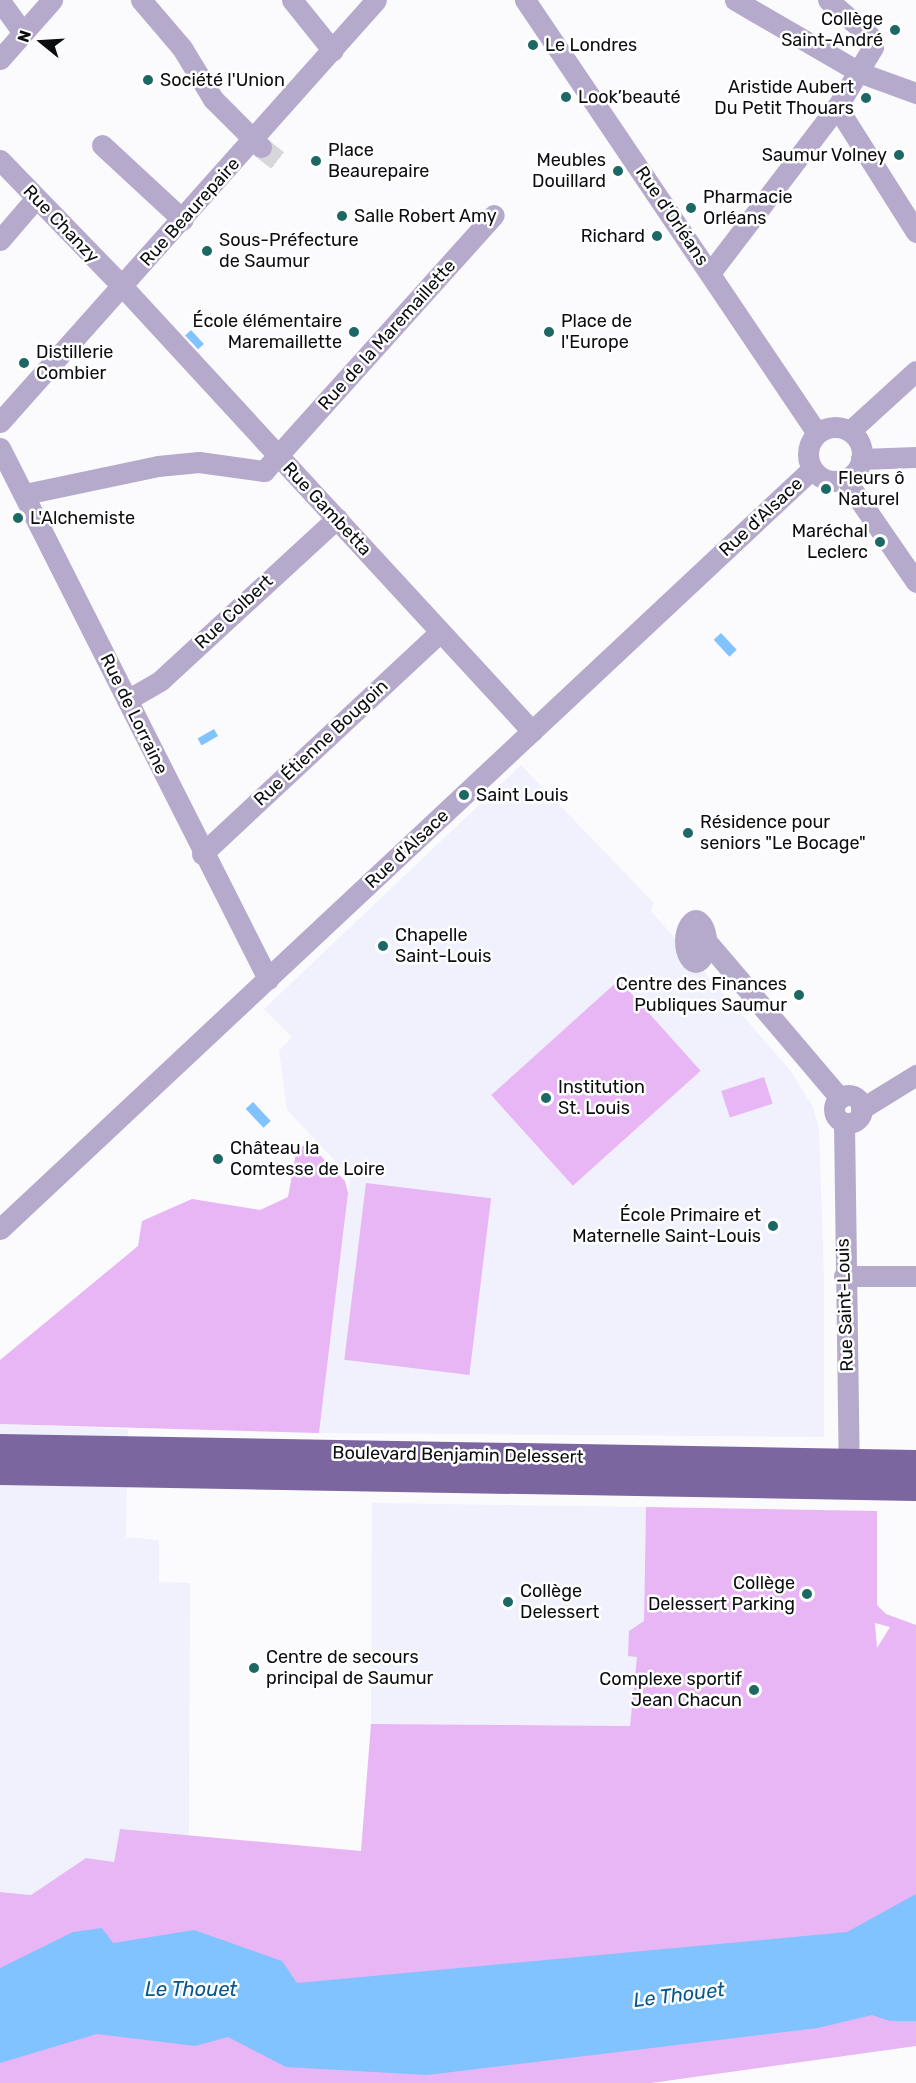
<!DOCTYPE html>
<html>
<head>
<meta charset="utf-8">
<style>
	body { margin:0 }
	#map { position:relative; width:916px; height:2083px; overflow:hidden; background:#fbfbfe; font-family:Rubik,sans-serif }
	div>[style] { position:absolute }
	.built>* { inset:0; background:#f0f1fd }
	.green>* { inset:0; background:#e8b6f4; transform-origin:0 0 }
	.water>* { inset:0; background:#80c3fe; transform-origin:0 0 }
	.minor-tunnel>* { height:21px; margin-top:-10.5px; transform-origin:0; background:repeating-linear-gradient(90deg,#d7d7da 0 21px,transparent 0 31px) }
	.minor>* { height:21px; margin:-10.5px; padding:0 10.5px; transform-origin:10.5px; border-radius:10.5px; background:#b6aacc }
	.minor>.ring { margin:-10.5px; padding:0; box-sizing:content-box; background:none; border:21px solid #b6aacc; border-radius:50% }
	.major>* { height:26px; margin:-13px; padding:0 13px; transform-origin:13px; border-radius:13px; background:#7c66a0 }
	.dots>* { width:16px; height:16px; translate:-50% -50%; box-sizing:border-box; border:3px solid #fff; border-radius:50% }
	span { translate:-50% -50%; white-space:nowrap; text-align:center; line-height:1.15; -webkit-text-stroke:5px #fff; paint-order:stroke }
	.poi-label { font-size:18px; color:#0c0d10 }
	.right { translate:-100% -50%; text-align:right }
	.left { translate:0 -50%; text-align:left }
	.street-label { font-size:18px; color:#0c0d10 }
	.water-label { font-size:20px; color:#06588d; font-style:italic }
	.north { position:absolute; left:12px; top:12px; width:60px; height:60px; -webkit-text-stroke:4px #fff; paint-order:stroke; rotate:288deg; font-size:16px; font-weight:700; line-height:24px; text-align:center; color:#0c0d10 }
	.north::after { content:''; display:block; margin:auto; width:21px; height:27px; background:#0c0d10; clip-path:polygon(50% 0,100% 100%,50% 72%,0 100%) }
</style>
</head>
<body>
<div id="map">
	<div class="built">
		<div style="clip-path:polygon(521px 765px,654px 903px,651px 911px,790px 1070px,813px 1107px,819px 1130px,824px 1276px,824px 1437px,319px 1433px,350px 1177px,287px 1110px,279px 1051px,292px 1037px,264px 1009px)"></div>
		<div style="clip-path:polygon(0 1424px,128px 1429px,126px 1537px,159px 1540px,159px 1582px,190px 1583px,189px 1836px,120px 1829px,114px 1862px,86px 1858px,31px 1895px,0 1892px)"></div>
		<div style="clip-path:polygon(372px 1503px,646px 1507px,644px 1621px,630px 1726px,371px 1724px)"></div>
	</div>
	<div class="green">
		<div style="left:619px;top:980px;width:122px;height:172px;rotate:48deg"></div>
		<div style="left:764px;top:1077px;width:28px;height:45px;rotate:72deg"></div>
		<div style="clip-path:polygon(307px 1142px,345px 1181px,348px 1193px,319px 1433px,0 1424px,0 1360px,138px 1246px,142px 1221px,192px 1199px,260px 1210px,288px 1197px,296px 1153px)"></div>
		<div style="left:366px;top:1183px;width:126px;height:178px;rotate:7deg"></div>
		<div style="clip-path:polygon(evenodd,646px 1507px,877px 1511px,877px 1605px,886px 1614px,916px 1625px,916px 2046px,651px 2083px,0 2083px,0 1892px,31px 1895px,86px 1858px,114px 1862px,120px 1829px,361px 1851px,371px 1724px,630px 1726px,637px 1657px,628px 1656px,629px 1631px,644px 1621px,646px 1507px,875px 1623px,890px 1627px,877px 1648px,875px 1624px,875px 1623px)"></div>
	</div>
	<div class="water">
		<div style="left:191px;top:330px;width:19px;height:8px;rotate:47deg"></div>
		<div style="left:721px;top:633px;width:23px;height:10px;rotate:47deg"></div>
		<div style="left:214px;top:729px;width:8px;height:19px;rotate:60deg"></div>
		<div style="left:253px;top:1102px;width:26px;height:10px;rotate:47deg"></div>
		<div style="clip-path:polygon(916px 1894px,916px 2021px,890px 2021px,872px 2015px,818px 2028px,427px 2075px,286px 2067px,228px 2037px,195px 2046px,97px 2034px,0 2063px,0 1968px,73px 1932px,102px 1928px,113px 1943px,194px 1930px,282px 1961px,297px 1983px,847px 1932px)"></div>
	</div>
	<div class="minor-tunnel">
		<div style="left:261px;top:147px;width:28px;rotate:38deg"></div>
	</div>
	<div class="minor">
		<div style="left:141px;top:0;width:63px;rotate:49.5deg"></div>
		<div style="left:182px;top:48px;width:60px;rotate:58.7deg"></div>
		<div style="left:213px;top:99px;width:68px;rotate:45deg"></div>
		<div style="left:292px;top:0;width:65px;rotate:51.2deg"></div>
		<div style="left:525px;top:0;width:522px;rotate:56.01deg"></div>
		<div style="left:735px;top:0;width:146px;rotate:30.1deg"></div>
		<div style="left:861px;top:73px;width:59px;rotate:20deg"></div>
		<div style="left:0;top:1px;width:39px;rotate:54deg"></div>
		<div style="left:0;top:59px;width:79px;rotate:-48.6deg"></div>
		<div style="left:837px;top:107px;width:148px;rotate:57.7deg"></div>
		<div style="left:102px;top:145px;width:110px;rotate:42.8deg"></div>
		<div style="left:0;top:160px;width:177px;rotate:45.9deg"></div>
		<div style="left:123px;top:287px;width:604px;rotate:47.35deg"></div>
		<div style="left:0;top:240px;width:55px;rotate:-49.4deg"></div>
		<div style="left:710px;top:273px;width:209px;rotate:-52.6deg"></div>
		<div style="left:837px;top:107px;width:70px;rotate:-59deg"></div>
		<div style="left:873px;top:47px;width:9px;rotate:-96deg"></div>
		<div style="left:872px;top:38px;width:58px;rotate:-139.2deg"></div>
		<div style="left:0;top:422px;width:565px;rotate:-48.3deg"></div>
		<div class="ring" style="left:808px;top:427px;width:33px;height:33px"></div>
		<div style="left:850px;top:431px;width:89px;rotate:-42.3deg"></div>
		<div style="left:0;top:448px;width:595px;rotate:63.22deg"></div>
		<div style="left:861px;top:459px;width:55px;rotate:-2.1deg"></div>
		<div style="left:845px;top:479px;width:125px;rotate:55.4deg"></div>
		<div style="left:25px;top:494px;width:136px;rotate:-11.9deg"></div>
		<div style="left:158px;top:466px;width:41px;rotate:-5.6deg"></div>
		<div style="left:199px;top:462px;width:66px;rotate:7.9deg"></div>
		<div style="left:264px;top:471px;width:344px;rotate:-48.1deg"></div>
		<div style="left:127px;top:700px;width:39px;rotate:-30deg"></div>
		<div style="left:161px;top:680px;width:239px;rotate:-42.6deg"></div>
		<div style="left:202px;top:854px;width:324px;rotate:-43deg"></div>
		<div class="ring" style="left:685px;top:920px;width:-1px;height:-1px"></div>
		<div style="left:702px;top:936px;width:213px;rotate:49.6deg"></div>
		<div class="ring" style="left:834px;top:1095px;width:7px;height:7px"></div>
		<div style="left:861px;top:1109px;width:65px;rotate:-31.7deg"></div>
		<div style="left:844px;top:1123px;width:353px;rotate:89.2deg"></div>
		<div style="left:0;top:1229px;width:1112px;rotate:-43.11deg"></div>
		<div style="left:844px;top:1276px;width:72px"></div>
	</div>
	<div class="major">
		<div style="left:0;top:1447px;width:916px;rotate:1deg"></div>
		<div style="left:0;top:1472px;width:916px;rotate:1deg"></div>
	</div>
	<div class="dots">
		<div style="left:895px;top:30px;background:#1b6864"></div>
		<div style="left:533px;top:45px;background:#1b6864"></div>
		<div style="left:148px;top:80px;background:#1b6864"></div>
		<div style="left:566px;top:97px;background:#1b6864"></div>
		<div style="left:866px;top:98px;background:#1b6864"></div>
		<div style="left:899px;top:155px;background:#1b6864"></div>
		<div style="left:316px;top:161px;background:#1b6864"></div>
		<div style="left:618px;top:171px;background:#1b6864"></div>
		<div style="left:691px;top:208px;background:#1b6864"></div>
		<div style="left:342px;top:216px;background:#1b6864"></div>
		<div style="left:657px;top:236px;background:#1b6864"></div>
		<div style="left:207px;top:251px;background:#1b6864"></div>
		<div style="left:354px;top:332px;background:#1b6864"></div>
		<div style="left:549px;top:332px;background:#1b6864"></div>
		<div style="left:24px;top:363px;background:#1b6864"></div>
		<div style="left:826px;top:489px;background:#1b6864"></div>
		<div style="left:18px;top:518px;background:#1b6864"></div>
		<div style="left:880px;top:542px;background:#1b6864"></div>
		<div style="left:464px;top:795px;background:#1b6864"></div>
		<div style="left:688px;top:833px;background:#1b6864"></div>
		<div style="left:383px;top:946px;background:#1b6864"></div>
		<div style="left:799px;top:995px;background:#1b6864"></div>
		<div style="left:546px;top:1098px;background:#1b6864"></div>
		<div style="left:218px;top:1159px;background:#1b6864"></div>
		<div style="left:773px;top:1226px;background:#1b6864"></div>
		<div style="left:807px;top:1594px;background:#1b6864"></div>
		<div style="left:508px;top:1602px;background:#1b6864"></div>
		<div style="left:254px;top:1668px;background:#1b6864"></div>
		<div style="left:754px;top:1690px;background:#1b6864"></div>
	</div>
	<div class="poi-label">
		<span class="right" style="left:883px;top:30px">Collège<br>Saint-André</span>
		<span class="left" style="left:545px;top:45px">Le Londres</span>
		<span class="left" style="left:160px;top:80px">Société l'Union</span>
		<span class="right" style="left:854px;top:98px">Aristide Aubert<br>Du Petit Thouars</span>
		<span class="left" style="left:578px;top:97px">Look’beauté</span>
		<span class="left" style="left:328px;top:161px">Place<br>Beaurepaire</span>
		<span class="right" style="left:887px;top:155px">Saumur Volney</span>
		<span class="right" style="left:606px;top:171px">Meubles<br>Douillard</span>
		<span class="left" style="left:703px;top:208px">Pharmacie<br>Orléans</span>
		<span class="left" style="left:354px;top:216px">Salle Robert Amy</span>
		<span class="right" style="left:645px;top:236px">Richard</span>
		<span class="left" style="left:219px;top:251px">Sous-Préfecture<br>de Saumur</span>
		<span class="right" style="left:342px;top:332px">École élémentaire<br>Maremaillette</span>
		<span class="left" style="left:561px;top:332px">Place de<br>l'Europe</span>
		<span class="left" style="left:36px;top:363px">Distillerie<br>Combier</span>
		<span class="left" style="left:838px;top:489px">Fleurs ô<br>Naturel</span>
		<span class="left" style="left:30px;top:518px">L'Alchemiste</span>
		<span class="right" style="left:868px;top:542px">Maréchal<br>Leclerc</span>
		<span class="left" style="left:476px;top:795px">Saint Louis</span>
		<span class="left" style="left:700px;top:833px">Résidence pour<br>seniors "Le Bocage"</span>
		<span class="left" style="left:395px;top:946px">Chapelle<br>Saint-Louis</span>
		<span class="right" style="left:787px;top:995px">Centre des Finances<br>Publiques Saumur</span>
		<span class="left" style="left:558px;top:1098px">Institution<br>St. Louis</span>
		<span class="left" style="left:230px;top:1159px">Château la<br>Comtesse de Loire</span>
		<span class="right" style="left:761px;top:1226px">École Primaire et<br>Maternelle Saint-Louis</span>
		<span class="right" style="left:795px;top:1594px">Collège<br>Delessert Parking</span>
		<span class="left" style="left:520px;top:1602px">Collège<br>Delessert</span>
		<span class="left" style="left:266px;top:1668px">Centre de secours<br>principal de Saumur</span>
		<span class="right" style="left:742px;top:1690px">Complexe sportif<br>Jean Chacun</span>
	</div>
	<div class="street-label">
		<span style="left:190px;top:212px;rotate:-48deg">Rue Beaurepaire</span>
		<span style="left:672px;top:216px;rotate:56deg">Rue d'Orléans</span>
		<span style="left:61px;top:224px;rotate:46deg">Rue Chanzy</span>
		<span style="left:387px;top:335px;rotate:-48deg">Rue de la Maremaillette</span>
		<span style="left:327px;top:509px;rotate:47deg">Rue Gambetta</span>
		<span style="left:761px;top:517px;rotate:-43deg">Rue d'Alsace</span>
		<span style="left:234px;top:612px;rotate:-43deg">Rue Colbert</span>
		<span style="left:134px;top:714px;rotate:64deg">Rue de Lorraine</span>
		<span style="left:321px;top:743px;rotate:-43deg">Rue Étienne Bougoin</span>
		<span style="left:407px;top:849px;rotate:-43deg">Rue d'Alsace</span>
		<span style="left:845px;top:1305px;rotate:-92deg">Rue Saint-Louis</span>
		<span style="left:458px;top:1455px;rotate:1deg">Boulevard Benjamin Delessert</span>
	</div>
	<div class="water-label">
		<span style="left:191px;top:1989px">Le Thouet</span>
		<span style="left:679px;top:1995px;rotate:-7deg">Le Thouet</span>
	</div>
	<div class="north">N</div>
</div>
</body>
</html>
